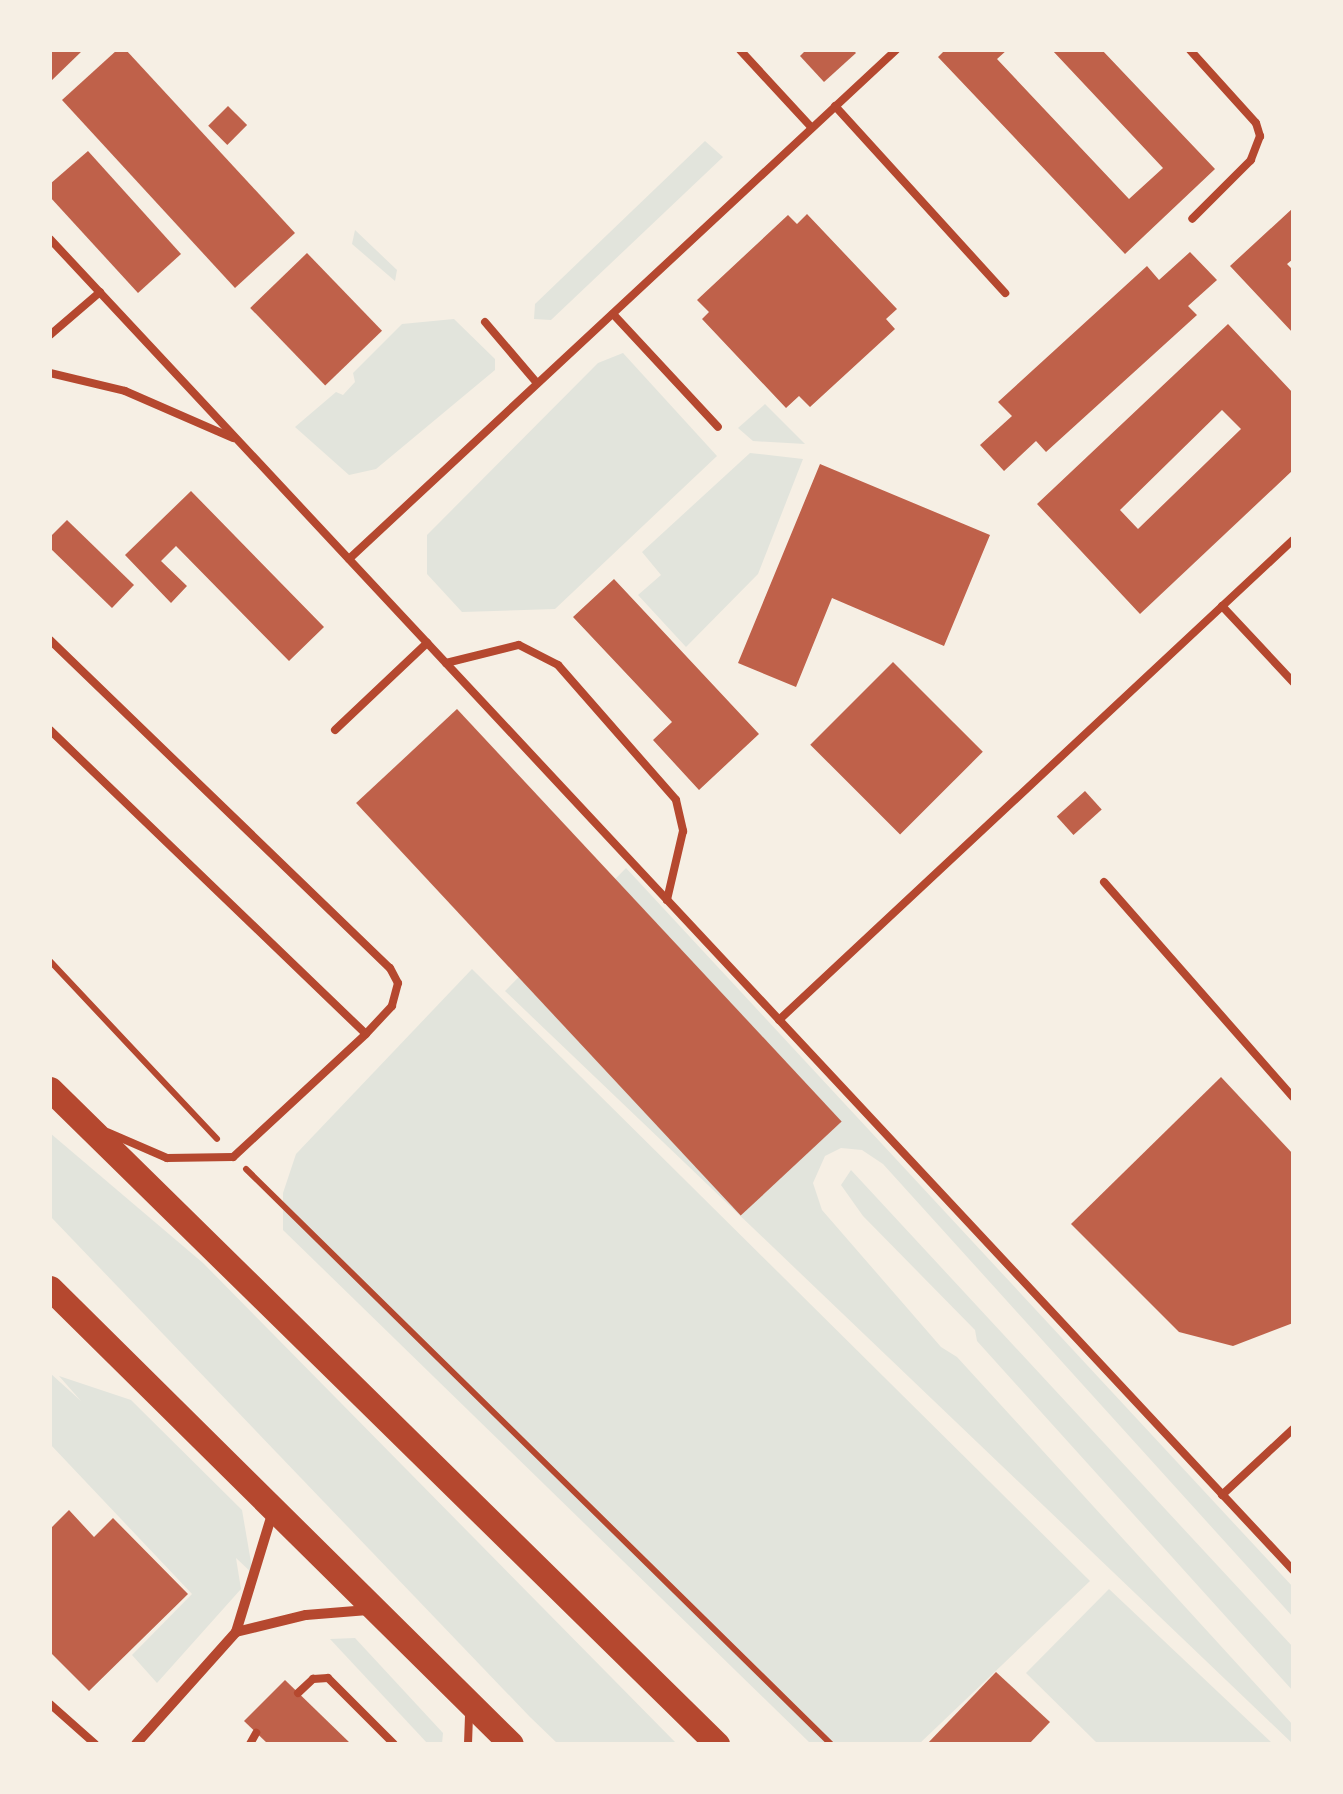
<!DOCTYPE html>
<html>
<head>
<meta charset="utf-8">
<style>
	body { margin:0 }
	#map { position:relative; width:1343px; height:1794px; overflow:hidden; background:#f6efe4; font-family:"Libre Baskerville",serif }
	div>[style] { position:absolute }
	.green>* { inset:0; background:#e2e4dc }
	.building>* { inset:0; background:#bf614a; transform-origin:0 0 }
	.path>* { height:6px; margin:-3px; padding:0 3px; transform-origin:3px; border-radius:3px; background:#b5482f }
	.service>* { height:8px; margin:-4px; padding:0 4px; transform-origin:4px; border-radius:4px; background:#b5482f }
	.minor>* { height:10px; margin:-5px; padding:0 5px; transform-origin:5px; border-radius:5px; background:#b5482f }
	.primary>* { height:25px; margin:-12.5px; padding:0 12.5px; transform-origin:12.5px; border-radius:12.5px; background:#b5482f }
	span { translate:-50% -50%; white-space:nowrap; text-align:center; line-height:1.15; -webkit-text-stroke:8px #f6efe4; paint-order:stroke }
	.frame { position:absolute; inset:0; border:52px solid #f6efe4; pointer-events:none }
</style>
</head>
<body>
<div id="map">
	<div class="green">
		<div style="clip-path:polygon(705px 141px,723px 157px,551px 320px,534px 319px,535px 304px)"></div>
		<div style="clip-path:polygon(355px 230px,397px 270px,395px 281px,352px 244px)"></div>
		<div style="clip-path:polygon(454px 319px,495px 359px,495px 370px,376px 469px,349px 475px,295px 427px,336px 392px,343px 395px,355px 382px,353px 373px,402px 324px)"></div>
		<div style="clip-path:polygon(623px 353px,717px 456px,555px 609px,462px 612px,427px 574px,427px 535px,598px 363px)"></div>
		<div style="clip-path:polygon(765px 404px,805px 444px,753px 441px,738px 428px)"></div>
		<div style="clip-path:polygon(750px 453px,803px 459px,758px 574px,686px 647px,638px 595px,661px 575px,642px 552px)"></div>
		<div style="clip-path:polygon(626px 868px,1293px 1587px,1293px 1617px,883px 1164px,862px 1150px,841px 1148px,825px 1156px,813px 1183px,822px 1210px,941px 1347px,957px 1357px,1293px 1725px,1293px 1744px,505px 991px)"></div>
		<div style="clip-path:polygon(472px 969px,1090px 1581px,919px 1744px,811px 1744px,283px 1230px,283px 1193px,296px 1154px)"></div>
		<div style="clip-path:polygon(50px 1133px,203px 1263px,677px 1744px,558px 1744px,530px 1717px,50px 1216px)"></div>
		<div style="clip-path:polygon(851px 1170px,1293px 1647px,1293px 1691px,977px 1341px,975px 1330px,863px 1216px,841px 1185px)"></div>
		<div style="clip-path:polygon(50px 1373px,81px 1401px,59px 1376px,131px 1400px,242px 1510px,253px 1574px,236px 1558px,241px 1589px,157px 1683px,132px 1655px,192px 1594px,50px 1444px)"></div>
		<div style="clip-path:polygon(1109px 1589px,1273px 1744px,1098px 1744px,1026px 1673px)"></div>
		<div style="clip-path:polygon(355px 1638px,443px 1733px,442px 1744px,428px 1744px,330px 1639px)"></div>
	</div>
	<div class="building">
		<div style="clip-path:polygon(50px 50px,83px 50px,50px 82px)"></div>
		<div style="clip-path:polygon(117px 50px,126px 50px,295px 233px,235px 288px,62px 100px)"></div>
		<div style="clip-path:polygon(806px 50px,853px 50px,856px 53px,824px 82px,800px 56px)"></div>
		<div style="clip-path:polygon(945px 50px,1007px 50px,997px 59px,1129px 199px,1163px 168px,1052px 50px,1102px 50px,1215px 169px,1125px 254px,938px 57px)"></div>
		<div style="left:228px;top:106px;width:27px;height:28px;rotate:45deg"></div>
		<div style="clip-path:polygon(88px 151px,181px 254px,138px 293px,50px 197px,50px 184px)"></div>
		<div style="clip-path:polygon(1293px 208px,1293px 259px,1287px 264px,1293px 270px,1293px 333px,1230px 266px)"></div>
		<div style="clip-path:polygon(807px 214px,897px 309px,886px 319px,895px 329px,810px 407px,799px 396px,786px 408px,702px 319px,709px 312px,697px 300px,788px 215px,797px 224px)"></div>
		<div style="clip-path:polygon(1190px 252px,1217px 280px,1188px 306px,1197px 315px,1046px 452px,1036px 441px,1004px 471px,980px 445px,1012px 416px,998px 402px,1147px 266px,1159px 280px)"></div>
		<div style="left:307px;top:253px;width:108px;height:79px;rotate:46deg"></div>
		<div style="clip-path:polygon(evenodd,1228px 324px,1293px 393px,1293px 470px,1140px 614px,1037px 504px,1228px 324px,1222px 410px,1241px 429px,1138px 529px,1120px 510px,1222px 410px)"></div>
		<div style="clip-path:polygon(820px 464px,990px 535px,944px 646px,832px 598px,796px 687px,738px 663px)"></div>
		<div style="clip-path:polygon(191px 491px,324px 627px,289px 661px,176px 546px,161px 561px,187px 586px,171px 603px,125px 555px)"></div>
		<div style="clip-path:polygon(67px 520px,134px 585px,112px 608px,50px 548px,50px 537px)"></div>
		<div style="clip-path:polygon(614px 579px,759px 734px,699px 790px,653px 740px,672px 722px,573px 617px)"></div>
		<div style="left:893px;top:662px;width:127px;height:117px;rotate:45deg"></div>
		<div style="left:457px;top:709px;width:564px;height:138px;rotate:47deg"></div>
		<div style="left:1085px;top:791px;width:25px;height:38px;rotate:48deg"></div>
		<div style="clip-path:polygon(1221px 1077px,1293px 1154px,1293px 1323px,1233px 1346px,1179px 1332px,1071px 1224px)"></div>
		<div style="clip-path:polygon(69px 1510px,94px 1537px,113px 1518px,188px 1594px,89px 1691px,50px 1652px,50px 1529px)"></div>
		<div style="clip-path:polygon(996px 1672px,1050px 1722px,1029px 1744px,927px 1744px)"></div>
		<div style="clip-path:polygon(285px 1680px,351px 1744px,268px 1744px,244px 1721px)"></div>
	</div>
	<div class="path">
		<div style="left:50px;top:961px;width:244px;rotate:46.8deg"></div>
		<div style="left:246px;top:1169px;width:820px;rotate:44.51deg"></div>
	</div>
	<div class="service">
		<div style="left:740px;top:50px;width:106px;rotate:47.3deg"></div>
		<div style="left:1190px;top:50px;width:98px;rotate:47.9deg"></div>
		<div style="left:1256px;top:123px;width:14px;rotate:73deg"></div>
		<div style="left:1260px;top:136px;width:26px;rotate:111deg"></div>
		<div style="left:1251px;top:160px;width:83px;rotate:135deg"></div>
		<div style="left:835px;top:106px;width:253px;rotate:47.7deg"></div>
		<div style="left:50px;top:239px;width:1821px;rotate:46.96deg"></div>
		<div style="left:613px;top:314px;width:154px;rotate:47.1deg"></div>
		<div style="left:485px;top:322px;width:80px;rotate:49.6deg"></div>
		<div style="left:50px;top:335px;width:66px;rotate:-40.7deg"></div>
		<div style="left:50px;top:373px;width:77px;rotate:13.5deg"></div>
		<div style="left:125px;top:391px;width:118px;rotate:23.5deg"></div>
		<div style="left:349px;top:559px;width:747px;rotate:-42.94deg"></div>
		<div style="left:1222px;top:606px;width:104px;rotate:46.9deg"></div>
		<div style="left:50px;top:640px;width:472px;rotate:44deg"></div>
		<div style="left:390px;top:968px;width:17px;rotate:62deg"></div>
		<div style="left:398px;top:983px;width:24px;rotate:105deg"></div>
		<div style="left:392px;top:1006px;width:38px;rotate:133deg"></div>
		<div style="left:366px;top:1034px;width:181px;rotate:137.2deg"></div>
		<div style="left:233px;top:1157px;width:66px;rotate:179.1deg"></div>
		<div style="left:167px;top:1158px;width:65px;rotate:-156.6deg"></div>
		<div style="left:446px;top:663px;width:75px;rotate:-13.9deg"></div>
		<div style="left:519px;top:645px;width:44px;rotate:27.1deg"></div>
		<div style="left:558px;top:665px;width:179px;rotate:48.8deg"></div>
		<div style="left:676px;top:800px;width:32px;rotate:77deg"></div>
		<div style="left:683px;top:831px;width:71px;rotate:103.1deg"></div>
		<div style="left:50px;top:730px;width:438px;rotate:43.9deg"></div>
		<div style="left:335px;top:730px;width:127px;rotate:-43.4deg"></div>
		<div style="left:1104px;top:882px;width:286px;rotate:48.7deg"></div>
		<div style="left:779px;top:1020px;width:703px;rotate:-43.04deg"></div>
		<div style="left:1222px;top:1495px;width:97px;rotate:-42.9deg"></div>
		<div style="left:298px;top:1693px;width:21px;rotate:-43deg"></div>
		<div style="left:313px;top:1679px;width:15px;rotate:-4deg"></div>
		<div style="left:328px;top:1678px;width:93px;rotate:45deg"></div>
		<div style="left:50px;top:1704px;width:60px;rotate:41.6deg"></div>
		<div style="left:250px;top:1744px;width:13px;rotate:-61deg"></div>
		<div style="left:468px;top:1744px;width:32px;rotate:-88deg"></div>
	</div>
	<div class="minor">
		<div style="left:236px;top:1632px;width:72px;rotate:-13.7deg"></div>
		<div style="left:306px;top:1615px;width:62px;rotate:-4.6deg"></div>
		<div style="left:136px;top:1744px;width:150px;rotate:-48.2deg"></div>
		<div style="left:236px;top:1632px;width:123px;rotate:-73deg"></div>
	</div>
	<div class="primary">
		<div style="left:50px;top:1089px;width:935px;rotate:44.48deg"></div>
		<div style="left:50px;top:1288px;width:648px;rotate:44.69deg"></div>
	</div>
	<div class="frame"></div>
</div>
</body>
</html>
